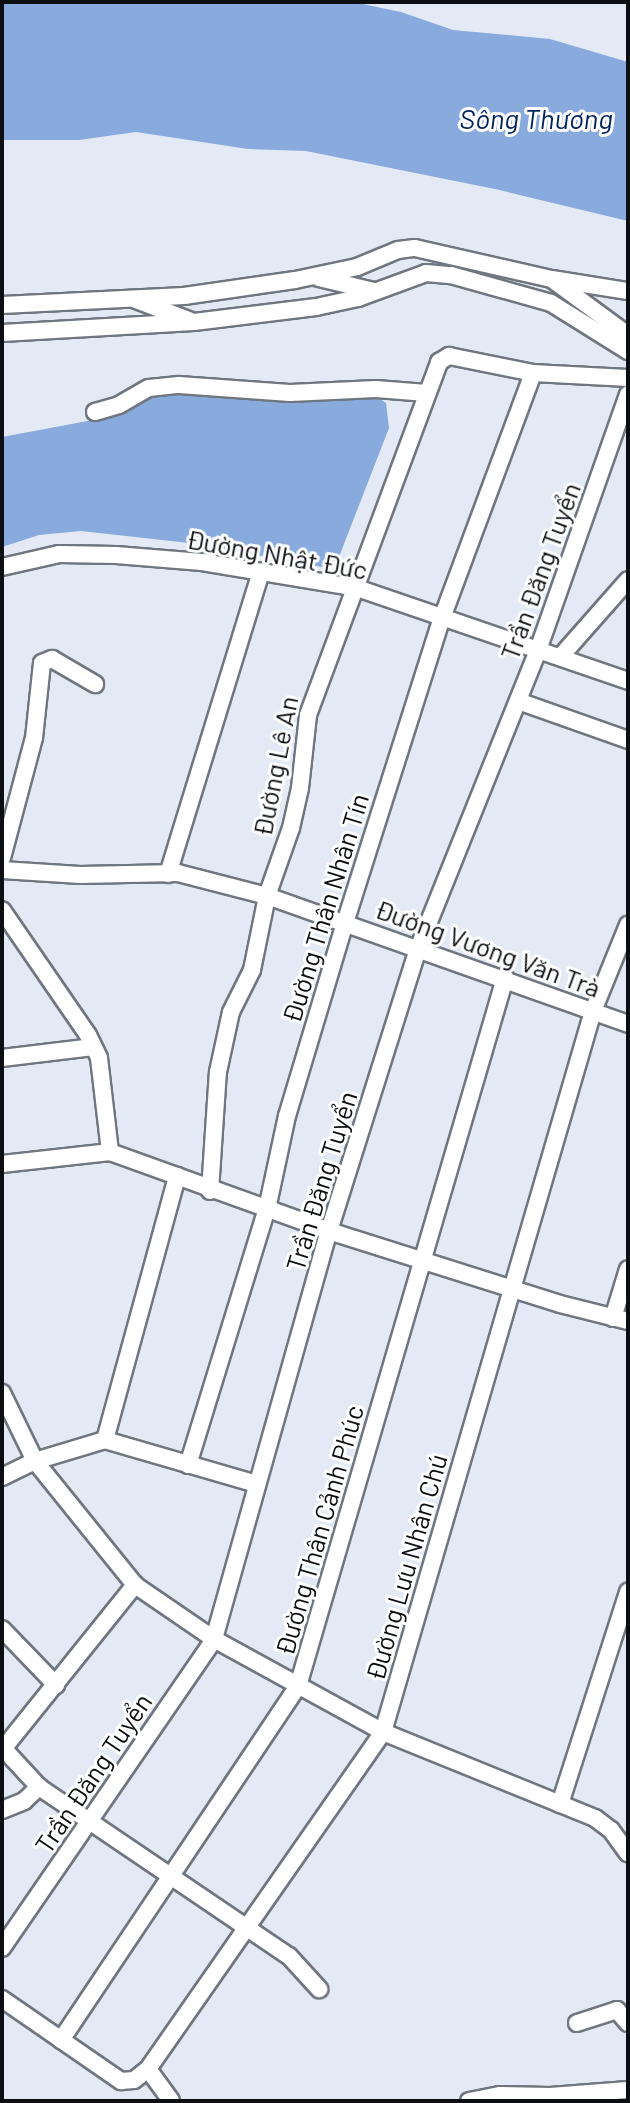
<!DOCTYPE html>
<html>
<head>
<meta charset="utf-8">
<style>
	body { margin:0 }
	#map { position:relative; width:630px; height:2103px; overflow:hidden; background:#e3eaf5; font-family:Barlow,sans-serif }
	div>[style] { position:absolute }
	.water>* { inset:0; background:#88aadc }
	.roads { filter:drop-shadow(2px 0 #6f767f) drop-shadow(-2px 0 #6f767f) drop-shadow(0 2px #6f767f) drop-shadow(0 -2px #6f767f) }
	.minor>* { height:16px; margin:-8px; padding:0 8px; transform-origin:8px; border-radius:8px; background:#fff }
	span { translate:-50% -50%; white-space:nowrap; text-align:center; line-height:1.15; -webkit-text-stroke:6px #fff; paint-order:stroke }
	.street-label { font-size:26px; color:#0c0e12 }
	.water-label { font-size:28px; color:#00255f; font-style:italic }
	.frame { position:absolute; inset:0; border:4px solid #0c0e12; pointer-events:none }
</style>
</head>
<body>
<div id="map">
	<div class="water">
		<div style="clip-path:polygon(2px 2px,353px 2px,401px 12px,453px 30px,550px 39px,628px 62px,628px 221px,495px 189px,306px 151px,248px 149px,136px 132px,79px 140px,2px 140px)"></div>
		<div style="clip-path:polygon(180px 393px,351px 395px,377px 397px,386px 403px,389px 428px,337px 562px,322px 567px,198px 544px,81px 531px,39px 535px,2px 547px,2px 437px,109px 417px,150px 396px)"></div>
	</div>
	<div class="roads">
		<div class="minor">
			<div style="left:319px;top:278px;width:57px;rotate:13.3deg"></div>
			<div style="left:553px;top:280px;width:93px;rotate:36.3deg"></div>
			<div style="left:136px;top:300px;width:57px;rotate:20.7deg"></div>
			<div style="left:2px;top:305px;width:182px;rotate:-2.8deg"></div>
			<div style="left:184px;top:296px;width:112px;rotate:-8.2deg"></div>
			<div style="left:295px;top:280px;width:63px;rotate:-11.8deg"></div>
			<div style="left:357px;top:267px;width:44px;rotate:-22.5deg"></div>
			<div style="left:398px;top:250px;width:17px;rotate:-7deg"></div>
			<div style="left:415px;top:248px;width:140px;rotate:12.8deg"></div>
			<div style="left:552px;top:279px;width:77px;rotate:9deg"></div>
			<div style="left:2px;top:333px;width:192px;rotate:-3.3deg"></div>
			<div style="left:194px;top:322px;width:123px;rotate:-7deg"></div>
			<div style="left:316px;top:307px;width:43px;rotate:-12.1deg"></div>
			<div style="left:358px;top:298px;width:72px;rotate:-20.2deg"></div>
			<div style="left:426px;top:273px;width:25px;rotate:5deg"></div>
			<div style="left:451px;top:275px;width:104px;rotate:15.6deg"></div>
			<div style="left:551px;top:303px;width:91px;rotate:31.9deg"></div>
			<div style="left:95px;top:412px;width:25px;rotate:-16deg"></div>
			<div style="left:119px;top:405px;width:34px;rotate:-30deg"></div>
			<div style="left:149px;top:388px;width:30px;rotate:-6deg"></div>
			<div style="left:179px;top:385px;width:111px;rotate:4.1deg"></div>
			<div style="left:290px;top:393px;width:86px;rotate:-2.7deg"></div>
			<div style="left:376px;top:389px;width:51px;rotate:4.5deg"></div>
			<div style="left:2px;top:567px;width:58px;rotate:-12.8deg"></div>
			<div style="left:59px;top:554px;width:57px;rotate:1deg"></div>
			<div style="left:116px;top:555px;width:86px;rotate:4.7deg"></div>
			<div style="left:202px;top:562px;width:157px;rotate:9.5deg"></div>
			<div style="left:357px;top:588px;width:287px;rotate:18.9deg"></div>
			<div style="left:561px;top:656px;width:101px;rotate:-48.6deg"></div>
			<div style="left:518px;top:701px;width:117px;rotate:19.5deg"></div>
			<div style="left:2px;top:858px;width:124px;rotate:-75.1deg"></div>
			<div style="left:34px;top:738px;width:75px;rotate:-83.9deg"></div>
			<div style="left:42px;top:663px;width:11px;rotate:-22deg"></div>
			<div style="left:52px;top:659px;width:50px;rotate:30.2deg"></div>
			<div style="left:2px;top:870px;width:78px;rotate:3.7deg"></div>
			<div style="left:80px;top:875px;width:98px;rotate:-1.2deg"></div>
			<div style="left:178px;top:873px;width:92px;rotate:14.5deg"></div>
			<div style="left:267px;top:896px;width:383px;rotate:19.5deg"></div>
			<div style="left:168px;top:874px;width:316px;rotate:-72.9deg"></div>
			<div style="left:2px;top:910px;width:152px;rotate:55.5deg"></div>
			<div style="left:88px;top:1035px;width:25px;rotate:64deg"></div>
			<div style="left:99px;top:1058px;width:95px;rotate:83.3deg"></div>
			<div style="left:2px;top:1058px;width:92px;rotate:-6.9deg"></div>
			<div style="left:2px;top:1164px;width:109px;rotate:-6.3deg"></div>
			<div style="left:110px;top:1152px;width:233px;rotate:19.8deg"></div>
			<div style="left:329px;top:1231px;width:242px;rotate:17.5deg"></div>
			<div style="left:560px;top:1304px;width:70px;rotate:14deg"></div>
			<div style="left:210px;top:1191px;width:119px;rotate:-86.2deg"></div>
			<div style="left:218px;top:1072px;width:61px;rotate:-77.8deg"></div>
			<div style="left:231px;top:1012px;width:47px;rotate:-63.4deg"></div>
			<div style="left:252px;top:970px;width:76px;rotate:-78.5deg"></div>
			<div style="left:267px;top:896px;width:72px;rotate:-70.6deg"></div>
			<div style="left:291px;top:828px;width:41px;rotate:-77.3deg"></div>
			<div style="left:300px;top:788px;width:73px;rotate:-83.7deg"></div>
			<div style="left:308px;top:715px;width:377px;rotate:-69.6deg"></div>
			<div style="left:439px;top:362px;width:12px;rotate:-31deg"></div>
			<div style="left:449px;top:356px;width:86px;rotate:11.4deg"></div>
			<div style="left:533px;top:373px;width:95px;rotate:3deg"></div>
			<div style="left:613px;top:1318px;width:51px;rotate:-73deg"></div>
			<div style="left:2px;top:1393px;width:76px;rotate:64.1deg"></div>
			<div style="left:35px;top:1461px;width:159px;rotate:51.1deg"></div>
			<div style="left:135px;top:1585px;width:96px;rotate:34.4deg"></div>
			<div style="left:214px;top:1639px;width:193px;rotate:28.8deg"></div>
			<div style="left:383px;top:1732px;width:229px;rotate:22.1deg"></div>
			<div style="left:595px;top:1818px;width:20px;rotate:37deg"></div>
			<div style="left:611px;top:1830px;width:29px;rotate:54deg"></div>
			<div style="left:105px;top:1440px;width:157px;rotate:16.2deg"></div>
			<div style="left:188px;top:1465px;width:268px;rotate:-72.9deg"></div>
			<div style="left:267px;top:1209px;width:95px;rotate:-77.9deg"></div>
			<div style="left:287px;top:1116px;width:202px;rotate:-73.3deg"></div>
			<div style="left:345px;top:923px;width:320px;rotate:-72.4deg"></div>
			<div style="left:442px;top:618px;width:261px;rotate:-69.6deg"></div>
			<div style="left:2px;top:1477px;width:37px;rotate:-26deg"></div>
			<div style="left:35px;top:1461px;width:73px;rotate:-16.7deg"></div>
			<div style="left:105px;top:1440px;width:274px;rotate:-74.7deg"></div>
			<div style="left:2px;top:1629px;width:78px;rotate:46deg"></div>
			<div style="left:2px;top:1747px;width:54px;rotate:47.2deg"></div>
			<div style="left:39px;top:1787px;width:302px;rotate:34.1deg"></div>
			<div style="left:289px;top:1956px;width:45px;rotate:47.7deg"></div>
			<div style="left:3px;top:1749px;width:211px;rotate:-51.2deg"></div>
			<div style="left:560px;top:1804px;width:223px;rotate:-72.2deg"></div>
			<div style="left:2px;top:1810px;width:24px;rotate:-22deg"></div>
			<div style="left:24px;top:1801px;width:21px;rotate:-43deg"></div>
			<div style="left:2px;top:1948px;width:375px;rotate:-55.5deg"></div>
			<div style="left:214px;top:1639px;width:424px;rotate:-74.3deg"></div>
			<div style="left:329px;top:1231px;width:296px;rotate:-72.5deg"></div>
			<div style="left:418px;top:949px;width:322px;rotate:-68.1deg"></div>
			<div style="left:538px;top:650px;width:271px;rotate:-70.6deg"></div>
			<div style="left:2px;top:1999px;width:145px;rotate:34.6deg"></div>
			<div style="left:121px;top:2081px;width:13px;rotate:-4deg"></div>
			<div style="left:134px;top:2080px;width:18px;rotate:-38deg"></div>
			<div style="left:148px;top:2069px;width:411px;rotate:-55.1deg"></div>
			<div style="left:383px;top:1732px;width:751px;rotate:-73.76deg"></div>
			<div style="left:593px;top:1011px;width:93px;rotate:-67.9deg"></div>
			<div style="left:577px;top:2023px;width:42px;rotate:-18deg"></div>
			<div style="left:617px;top:2010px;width:17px;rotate:50deg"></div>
			<div style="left:61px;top:2040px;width:426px;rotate:-56.2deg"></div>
			<div style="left:298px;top:1686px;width:738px;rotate:-73.7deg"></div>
			<div style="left:148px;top:2069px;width:39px;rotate:54deg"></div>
			<div style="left:469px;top:2101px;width:32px;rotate:-11deg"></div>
			<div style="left:500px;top:2095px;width:50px;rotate:1.1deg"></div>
			<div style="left:550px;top:2096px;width:78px;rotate:-4.4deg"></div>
		</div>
	</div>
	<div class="street-label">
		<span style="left:277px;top:554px;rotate:10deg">Đường Nhật Đức</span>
		<span style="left:540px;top:571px;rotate:-70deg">Trần Đăng Tuyển</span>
		<span style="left:275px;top:766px;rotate:-79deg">Đường Lê An</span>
		<span style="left:325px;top:908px;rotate:-73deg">Đường Thân Nhân Tín</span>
		<span style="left:488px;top:948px;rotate:20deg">Đường Vương Văn Trà</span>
		<span style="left:321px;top:1181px;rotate:-73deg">Trần Đăng Tuyển</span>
		<span style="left:319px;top:1530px;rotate:-74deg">Đường Thân Cảnh Phúc</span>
		<span style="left:406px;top:1567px;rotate:-74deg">Đường Lưu Nhân Chú</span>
		<span style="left:93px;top:1773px;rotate:-56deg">Trần Đăng Tuyển</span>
	</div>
	<div class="water-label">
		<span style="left:536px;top:118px">Sông Thương</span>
	</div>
	<div class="frame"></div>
</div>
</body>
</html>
